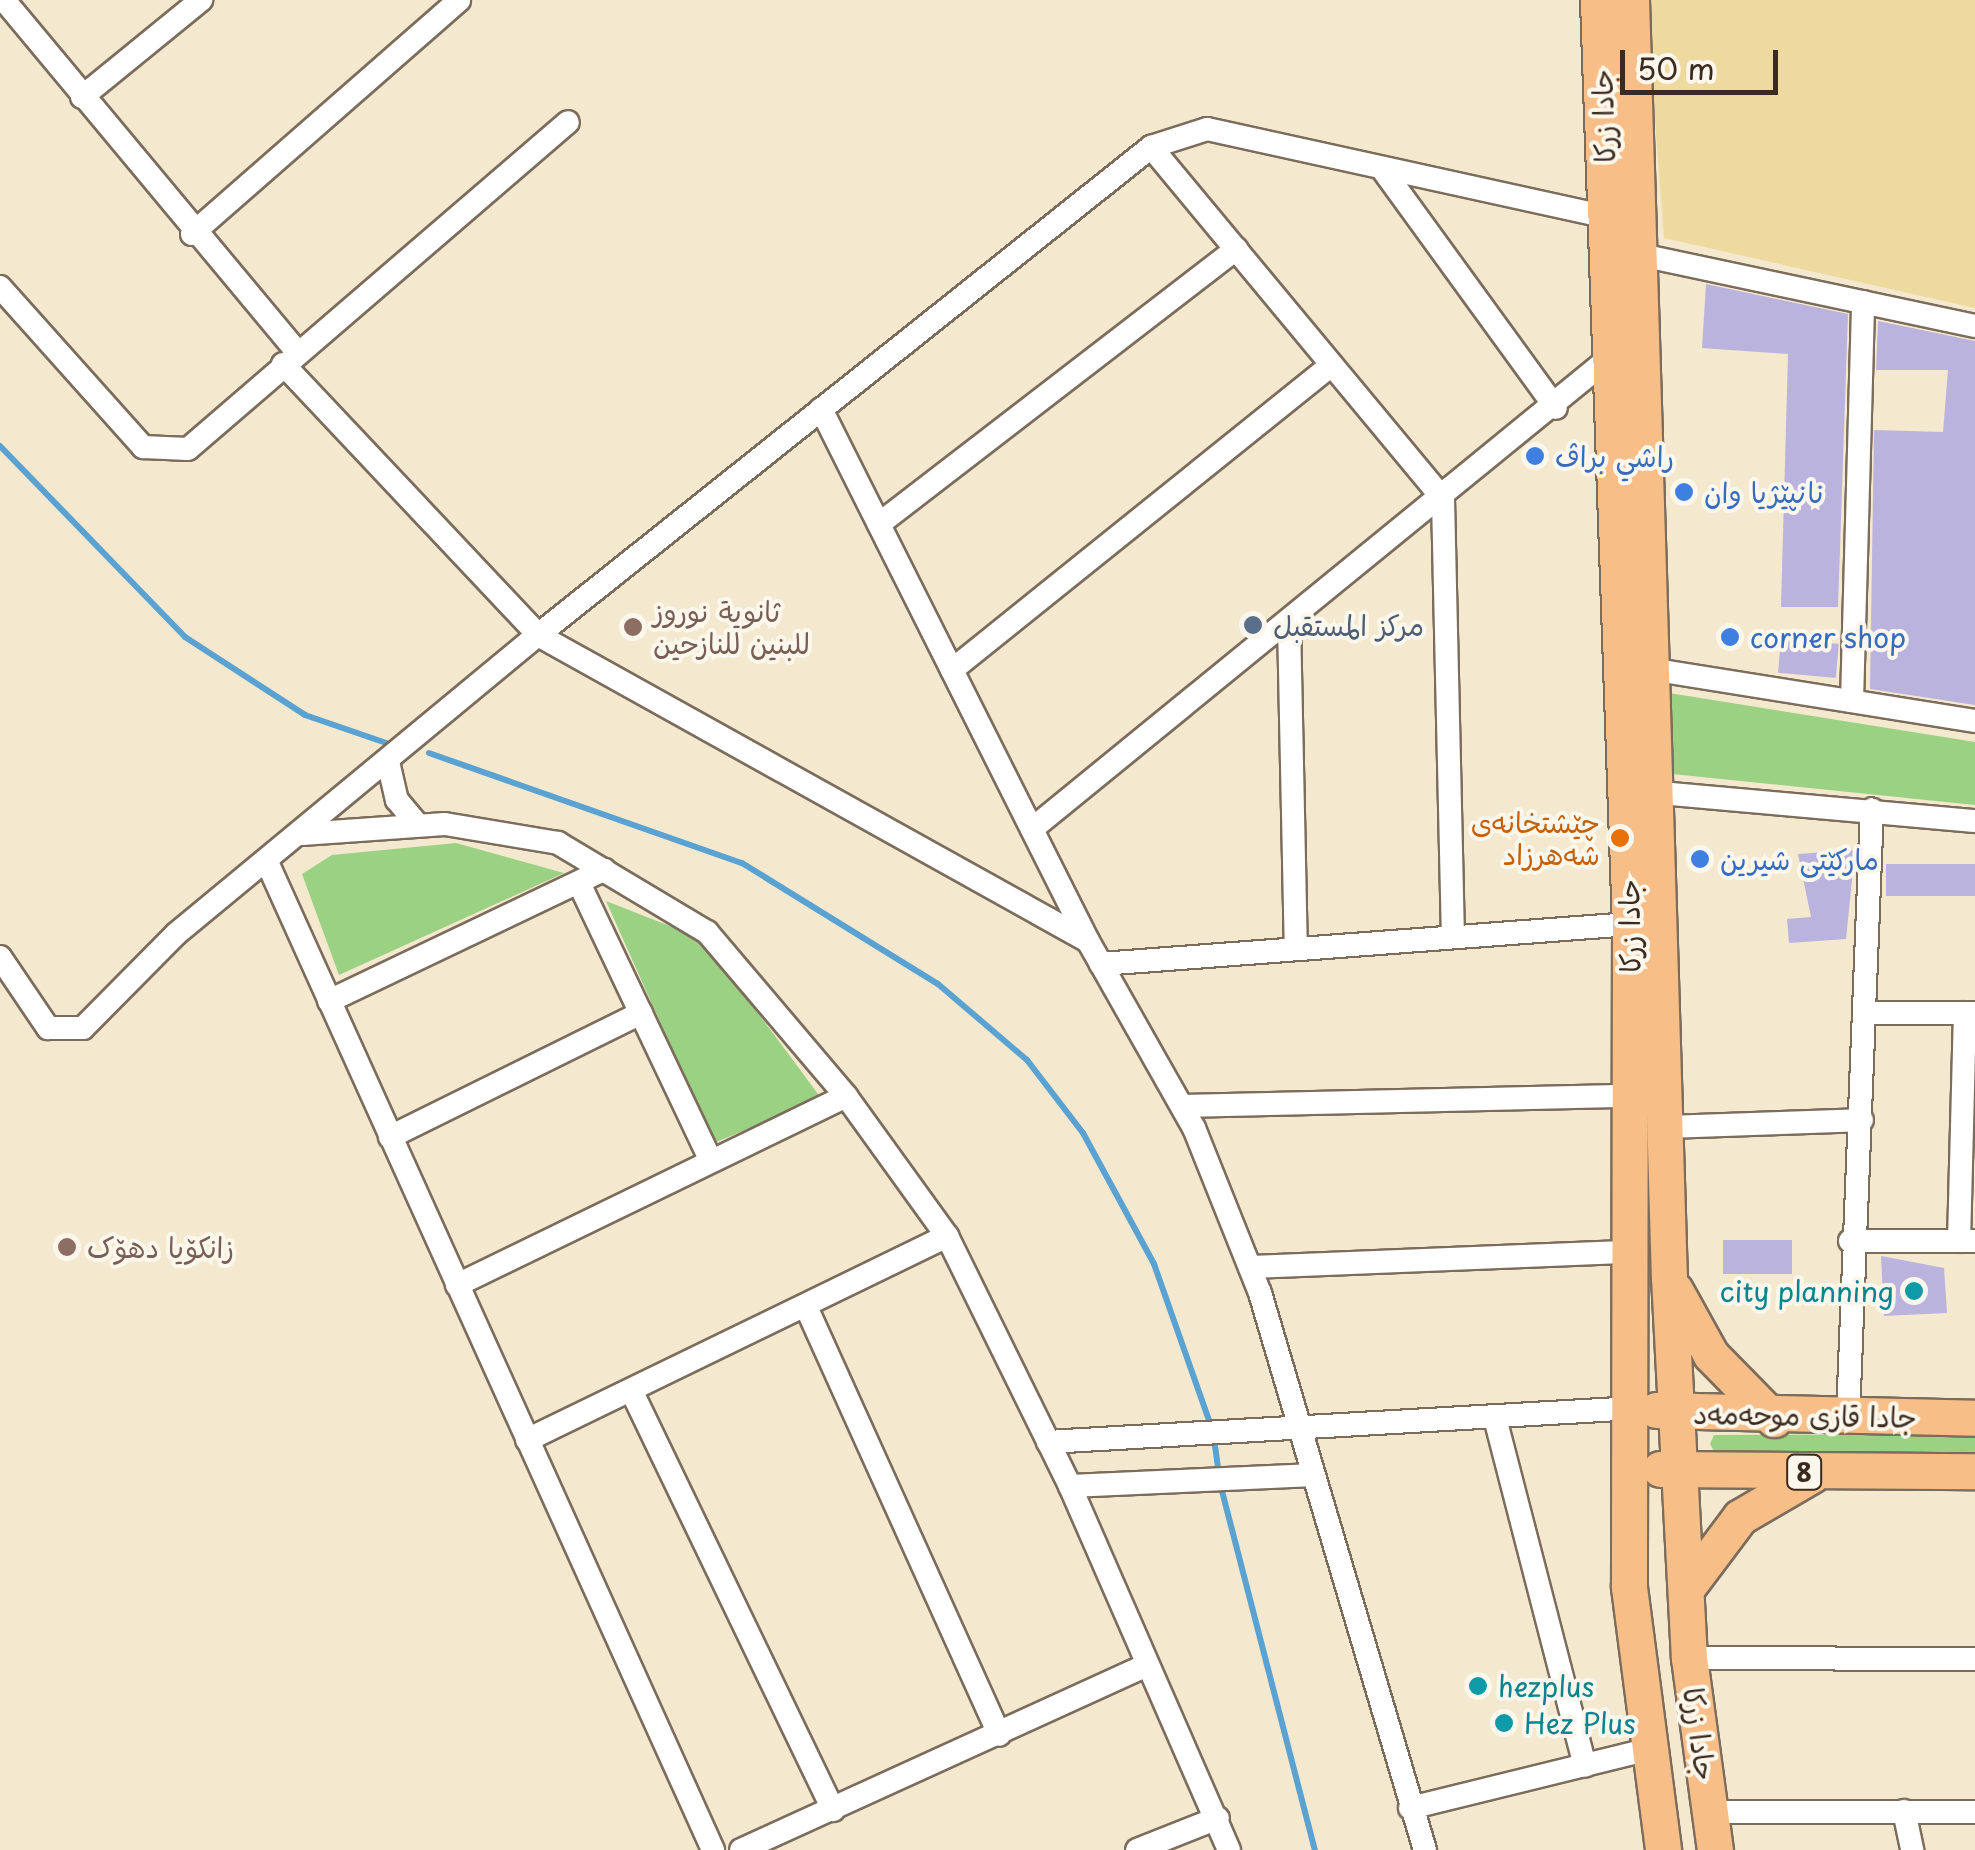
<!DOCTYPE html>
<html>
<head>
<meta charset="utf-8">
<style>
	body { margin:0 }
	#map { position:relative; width:1975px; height:1850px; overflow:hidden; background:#f4e8cf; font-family:"Playpen Sans","Playpen Sans Arabic",sans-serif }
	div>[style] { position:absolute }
	.green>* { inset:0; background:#9bd182 }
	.sand>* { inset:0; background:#eeda9e }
	.stream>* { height:6px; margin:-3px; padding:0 3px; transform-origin:3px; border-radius:3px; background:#5aa2d1 }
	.building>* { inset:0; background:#bab3de; transform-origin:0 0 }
	.roads { filter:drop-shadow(2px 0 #7c6c5c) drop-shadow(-2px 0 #7c6c5c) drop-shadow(0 2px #7c6c5c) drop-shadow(0 -2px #7c6c5c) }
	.street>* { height:22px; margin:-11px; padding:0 11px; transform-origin:11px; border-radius:11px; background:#fff }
	.primary>* { height:35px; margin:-17.5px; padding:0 17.5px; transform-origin:17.5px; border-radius:17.5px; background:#f7be88 }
	.dots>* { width:28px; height:28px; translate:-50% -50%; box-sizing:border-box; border:5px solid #fbf7ec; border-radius:50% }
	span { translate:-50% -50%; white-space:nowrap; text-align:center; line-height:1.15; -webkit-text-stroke:8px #fbf7ec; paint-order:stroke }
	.shield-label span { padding:2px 8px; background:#fbf7ec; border:2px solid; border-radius:8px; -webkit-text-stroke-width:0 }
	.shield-label { font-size:25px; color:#3b2a1e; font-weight:700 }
	.street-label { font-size:28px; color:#3b2a1e }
	.shop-label { font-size:28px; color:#366cbe }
	.left { translate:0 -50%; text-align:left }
	.education-label { font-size:28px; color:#785e54 }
	.service-label { font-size:28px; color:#4e5e75 }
	.food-label { font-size:28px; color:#c56008 }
	.right { translate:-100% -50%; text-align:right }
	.culture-label { font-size:28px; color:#0d838f }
	.scale { position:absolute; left:1620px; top:50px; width:158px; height:45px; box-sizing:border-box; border:5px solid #3b2a1e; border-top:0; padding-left:12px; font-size:30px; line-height:35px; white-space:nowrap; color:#3b2a1e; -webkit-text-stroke:8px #fbf7ec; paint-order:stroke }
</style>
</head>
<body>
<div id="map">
	<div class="green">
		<div style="clip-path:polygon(1669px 693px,1975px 742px,1975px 805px,1672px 774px)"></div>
		<div style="clip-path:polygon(456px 843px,564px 873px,339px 975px,302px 874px,332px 855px)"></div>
		<div style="clip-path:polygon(606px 901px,703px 939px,821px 1098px,714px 1143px)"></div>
		<div style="clip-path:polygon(1975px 1434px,1975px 1459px,1715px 1453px,1710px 1444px,1714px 1435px)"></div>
	</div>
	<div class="sand">
		<div style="clip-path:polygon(1646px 0,1975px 0,1975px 308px,1664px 238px)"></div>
	</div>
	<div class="stream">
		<div style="left:0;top:446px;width:266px;rotate:45.9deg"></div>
		<div style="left:185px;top:637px;width:143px;rotate:33deg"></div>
		<div style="left:305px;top:715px;width:89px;rotate:19deg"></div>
		<div style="left:429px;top:753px;width:332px;rotate:19.4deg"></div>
		<div style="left:742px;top:863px;width:230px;rotate:31.7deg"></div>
		<div style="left:938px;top:984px;width:117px;rotate:40.5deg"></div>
		<div style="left:1027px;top:1060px;width:92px;rotate:52.5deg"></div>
		<div style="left:1083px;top:1133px;width:149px;rotate:61.5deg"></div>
		<div style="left:1154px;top:1264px;width:169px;rotate:70.6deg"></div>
		<div style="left:1215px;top:1446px;width:21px;rotate:82deg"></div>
		<div style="left:1222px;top:1491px;width:371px;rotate:75.5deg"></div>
	</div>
	<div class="building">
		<div style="clip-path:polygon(1706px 284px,1848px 314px,1838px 607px,1781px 607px,1788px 354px,1702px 348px)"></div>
		<div style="clip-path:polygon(1878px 321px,1975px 341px,1975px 705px,1870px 689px,1874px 430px,1943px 432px,1948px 370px,1876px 370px)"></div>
		<div style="left:1781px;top:639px;width:58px;height:34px;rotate:5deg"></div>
		<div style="clip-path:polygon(1855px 850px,1846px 939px,1789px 943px,1787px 919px,1811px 917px,1798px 854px)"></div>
		<div style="left:1975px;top:864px;width:32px;height:89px;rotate:90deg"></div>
		<div style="left:1723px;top:1240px;width:69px;height:34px"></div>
		<div style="clip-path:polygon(1881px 1256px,1944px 1268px,1947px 1313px,1884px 1316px)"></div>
	</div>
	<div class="roads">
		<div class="street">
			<div style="left:4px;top:0;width:456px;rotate:50.2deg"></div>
			<div style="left:82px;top:97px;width:154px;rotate:-39.2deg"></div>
			<div style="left:1151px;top:147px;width:457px;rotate:50.3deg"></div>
			<div style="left:1443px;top:499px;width:438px;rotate:88.7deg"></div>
			<div style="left:1383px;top:170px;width:294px;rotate:54deg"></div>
			<div style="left:192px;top:234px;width:355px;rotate:-41.2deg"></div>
			<div style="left:1641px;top:255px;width:341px;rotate:12deg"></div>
			<div style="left:0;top:287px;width:215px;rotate:48.2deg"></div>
			<div style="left:143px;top:447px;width:45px;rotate:2.5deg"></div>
			<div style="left:188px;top:449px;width:501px;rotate:-40.71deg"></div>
			<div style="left:283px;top:364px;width:372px;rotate:46.7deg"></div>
			<div style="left:538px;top:635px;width:629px;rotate:29.09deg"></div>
			<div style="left:821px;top:409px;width:595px;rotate:63.35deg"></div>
			<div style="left:1088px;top:941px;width:215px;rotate:60.5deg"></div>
			<div style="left:1194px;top:1128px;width:178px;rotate:68.2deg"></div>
			<div style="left:1260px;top:1293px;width:581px;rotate:73.5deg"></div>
			<div style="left:879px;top:524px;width:451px;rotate:-37.6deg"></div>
			<div style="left:1289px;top:622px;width:323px;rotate:88.8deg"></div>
			<div style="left:952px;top:670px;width:487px;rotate:-38.8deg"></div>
			<div style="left:1656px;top:670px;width:323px;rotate:9.1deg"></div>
			<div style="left:1852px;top:701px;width:399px;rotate:-88.4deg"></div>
			<div style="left:389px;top:766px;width:35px;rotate:77deg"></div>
			<div style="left:397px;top:800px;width:30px;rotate:50deg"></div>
			<div style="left:1660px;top:793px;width:316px;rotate:5.1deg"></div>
			<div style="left:1032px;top:829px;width:750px;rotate:-39.21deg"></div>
			<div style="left:302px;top:834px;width:143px;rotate:-4deg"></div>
			<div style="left:445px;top:824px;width:115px;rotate:9.5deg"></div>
			<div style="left:558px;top:843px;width:174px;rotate:30.9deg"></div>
			<div style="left:707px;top:932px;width:215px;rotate:49.7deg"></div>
			<div style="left:846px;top:1096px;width:173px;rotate:54.2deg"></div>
			<div style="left:947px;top:1236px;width:279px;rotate:63.8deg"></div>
			<div style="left:1070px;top:1486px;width:397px;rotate:66.4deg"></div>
			<div style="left:267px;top:862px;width:1084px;rotate:65.7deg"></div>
			<div style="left:579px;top:883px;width:303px;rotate:64.6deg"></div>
			<div style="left:0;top:957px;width:86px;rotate:55.9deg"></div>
			<div style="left:48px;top:1028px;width:35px"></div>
			<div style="left:83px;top:1028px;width:132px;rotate:-45.3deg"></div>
			<div style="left:176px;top:934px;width:470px;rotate:-39.6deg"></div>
			<div style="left:538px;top:635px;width:784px;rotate:-38.52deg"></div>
			<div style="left:1151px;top:147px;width:59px;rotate:-17.8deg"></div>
			<div style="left:1207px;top:129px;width:410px;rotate:12.4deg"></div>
			<div style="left:1101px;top:964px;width:531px;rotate:-4.32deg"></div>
			<div style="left:329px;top:1001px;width:305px;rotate:-25.5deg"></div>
			<div style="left:1867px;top:1013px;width:108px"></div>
			<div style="left:1182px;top:1106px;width:447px;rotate:-1.3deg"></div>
			<div style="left:1664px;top:1127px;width:198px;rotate:-2deg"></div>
			<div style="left:390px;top:1137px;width:280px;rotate:-26.3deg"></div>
			<div style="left:1850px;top:1241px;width:125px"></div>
			<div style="left:1959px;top:1241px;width:228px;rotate:-88.5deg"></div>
			<div style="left:1250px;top:1267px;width:381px;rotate:-2.3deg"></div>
			<div style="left:457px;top:1285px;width:432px;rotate:-25.9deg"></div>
			<div style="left:808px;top:1311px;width:465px;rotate:65.7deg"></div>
			<div style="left:632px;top:1392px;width:464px;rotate:64.3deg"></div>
			<div style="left:1848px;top:1416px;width:607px;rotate:-87.74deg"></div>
			<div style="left:1495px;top:1418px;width:359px;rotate:75.5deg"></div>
			<div style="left:527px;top:1440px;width:467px;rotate:-25.9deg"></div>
			<div style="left:1048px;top:1442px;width:588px;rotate:-3.31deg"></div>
			<div style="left:1070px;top:1486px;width:239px;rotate:-2.6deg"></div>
			<div style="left:1689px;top:1658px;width:286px;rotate:0.2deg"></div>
			<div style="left:1410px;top:1808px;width:244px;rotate:-13.8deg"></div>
			<div style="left:1904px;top:1811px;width:40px;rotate:78deg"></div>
			<div style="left:1710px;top:1812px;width:265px"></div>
			<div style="left:741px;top:1850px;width:444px;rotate:-24.5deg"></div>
			<div style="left:1137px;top:1850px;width:87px;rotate:-21.6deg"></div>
		</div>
		<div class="primary">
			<div style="left:1598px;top:0;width:925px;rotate:88.02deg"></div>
			<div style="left:1630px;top:924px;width:663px;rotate:90.09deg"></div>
			<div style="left:1629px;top:1587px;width:265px;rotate:82.6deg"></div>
			<div style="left:1631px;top:0;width:1278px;rotate:88.3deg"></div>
			<div style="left:1669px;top:1277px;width:382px;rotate:87deg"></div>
			<div style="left:1689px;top:1658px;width:194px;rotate:82.3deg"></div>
			<div style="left:1675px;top:1290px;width:74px;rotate:61deg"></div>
			<div style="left:1711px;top:1355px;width:90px;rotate:45.5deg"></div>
			<div style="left:1656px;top:1410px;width:319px;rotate:1.4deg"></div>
			<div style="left:1660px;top:1469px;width:315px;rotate:0.4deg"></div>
			<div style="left:1686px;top:1589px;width:90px;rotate:-53.1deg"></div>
			<div style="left:1740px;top:1517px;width:83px;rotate:-30.3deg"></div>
		</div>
	</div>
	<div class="dots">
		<div style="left:1535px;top:456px;background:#3f7fe0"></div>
		<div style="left:1684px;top:492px;background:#3f7fe0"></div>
		<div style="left:1253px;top:625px;background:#5c6f8a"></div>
		<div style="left:633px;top:627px;background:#8d6e63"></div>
		<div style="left:1730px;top:637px;background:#3f7fe0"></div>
		<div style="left:1620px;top:838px;background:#e8710a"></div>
		<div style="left:1700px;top:859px;background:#3f7fe0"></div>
		<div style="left:67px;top:1247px;background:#8d6e63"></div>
		<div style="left:1914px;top:1291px;background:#0f9aa8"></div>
		<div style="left:1478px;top:1686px;background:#0f9aa8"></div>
		<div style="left:1504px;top:1723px;background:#0f9aa8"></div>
	</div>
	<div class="shield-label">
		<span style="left:1804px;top:1472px">8</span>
	</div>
	<div class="street-label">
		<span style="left:1603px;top:116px;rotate:-92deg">جادا زرکا</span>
		<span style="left:1629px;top:926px;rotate:-91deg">جادا زرکا</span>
		<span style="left:1805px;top:1415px;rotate:1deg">جادا قازی موحەمەد</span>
		<span style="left:1700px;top:1734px;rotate:82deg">جادا زرکا</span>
	</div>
	<div class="shop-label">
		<span class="left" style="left:1555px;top:456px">راشي براڤ</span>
		<span class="left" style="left:1704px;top:492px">نانپێژیا وان</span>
		<span class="left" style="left:1750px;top:637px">corner shop</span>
		<span class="left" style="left:1720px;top:859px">مارکێتی شیرین</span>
	</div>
	<div class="education-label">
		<span class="left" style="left:653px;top:627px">ثانوية نوروز<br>للبنين للنازحين</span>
		<span class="left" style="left:87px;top:1247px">زانکۆیا دهۆک</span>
	</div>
	<div class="service-label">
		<span class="left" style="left:1273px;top:625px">مركز المستقبل</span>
	</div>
	<div class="food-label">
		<span class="right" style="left:1600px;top:838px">چێشتخانەی<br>شەهرزاد</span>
	</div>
	<div class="culture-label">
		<span class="right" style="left:1894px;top:1291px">city planning</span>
		<span class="left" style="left:1498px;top:1686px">hezplus</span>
		<span class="left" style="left:1524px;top:1723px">Hez Plus</span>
	</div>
	<div class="scale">50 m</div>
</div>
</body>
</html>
